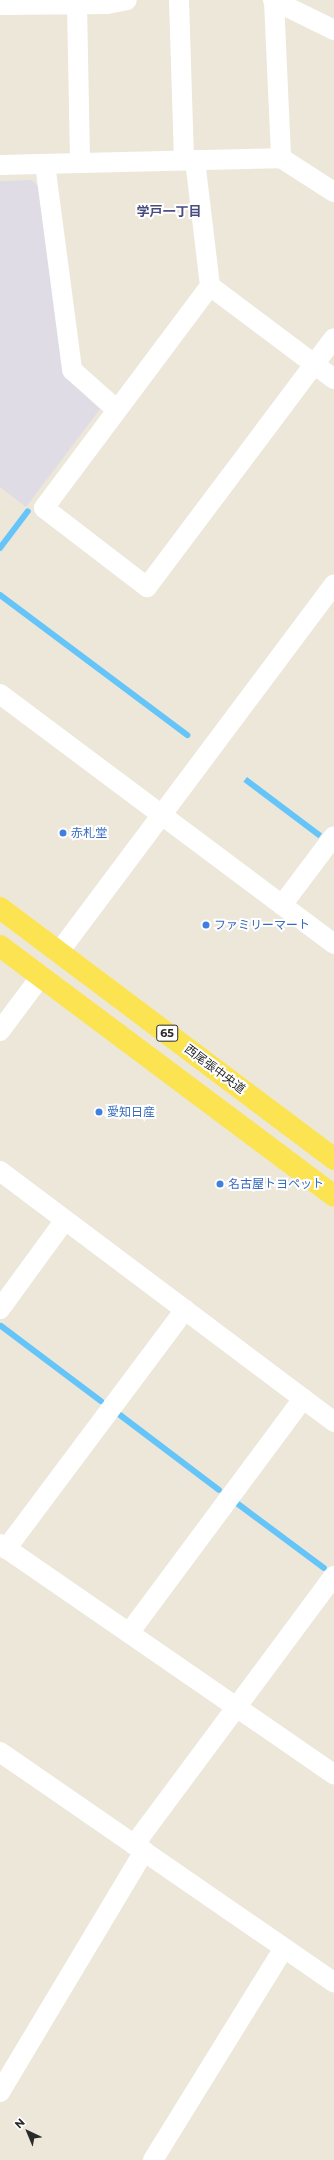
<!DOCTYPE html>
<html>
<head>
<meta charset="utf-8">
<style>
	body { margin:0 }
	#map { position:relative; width:334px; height:2160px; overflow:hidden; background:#ede7da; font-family:Montserrat,"Noto Sans JP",sans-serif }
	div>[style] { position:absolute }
	.industrial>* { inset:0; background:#dfdce5 }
	.water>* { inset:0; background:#65c4f8; transform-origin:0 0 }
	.stream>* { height:6px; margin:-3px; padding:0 3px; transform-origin:3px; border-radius:3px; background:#65c4f8 }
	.minor>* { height:20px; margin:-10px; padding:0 10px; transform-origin:10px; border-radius:10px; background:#fff }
	.major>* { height:22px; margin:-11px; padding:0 11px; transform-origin:11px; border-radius:11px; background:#fbe351 }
	.dots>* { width:11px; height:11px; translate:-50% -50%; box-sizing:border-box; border:2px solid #fff; border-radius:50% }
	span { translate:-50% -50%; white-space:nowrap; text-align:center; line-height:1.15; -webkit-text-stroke:4px #fff; paint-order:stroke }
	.shield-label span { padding:1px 3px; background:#fff; border:1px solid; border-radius:3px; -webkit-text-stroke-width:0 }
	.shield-label { font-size:11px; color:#2a2a2a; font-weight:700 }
	.shop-label { font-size:12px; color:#366cbe }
	.left { translate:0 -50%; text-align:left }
	.street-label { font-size:12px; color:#2a2a2a }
	.neighbourhood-label { font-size:13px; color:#474c7e; font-weight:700 }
	.north { position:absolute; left:8px; top:2112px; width:40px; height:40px; -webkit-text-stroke:3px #fff; paint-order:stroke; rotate:316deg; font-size:11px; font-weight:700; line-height:16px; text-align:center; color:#2a2a2a }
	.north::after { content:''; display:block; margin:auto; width:14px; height:18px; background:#2a2a2a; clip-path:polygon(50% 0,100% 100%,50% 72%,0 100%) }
</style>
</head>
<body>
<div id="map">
	<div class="industrial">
		<div style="clip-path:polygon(32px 180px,38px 186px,64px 376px,100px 409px,26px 507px,0 487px,0 181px)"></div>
	</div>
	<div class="water">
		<div style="left:247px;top:777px;width:94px;height:6px;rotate:37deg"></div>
	</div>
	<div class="stream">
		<div style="left:0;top:548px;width:46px;rotate:-52.9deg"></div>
		<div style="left:0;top:595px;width:234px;rotate:36.8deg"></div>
		<div style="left:1px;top:1326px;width:125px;rotate:36.9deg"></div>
		<div style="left:120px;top:1415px;width:124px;rotate:37.1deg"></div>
		<div style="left:238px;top:1504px;width:107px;rotate:36.7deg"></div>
	</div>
	<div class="minor">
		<div style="left:179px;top:0;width:160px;rotate:88.2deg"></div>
		<div style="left:273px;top:0;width:68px;rotate:26.2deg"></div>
		<div style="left:274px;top:1px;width:157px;rotate:87.4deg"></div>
		<div style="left:77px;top:4px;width:159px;rotate:88.9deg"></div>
		<div style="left:0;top:5px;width:107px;rotate:-0.5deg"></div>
		<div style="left:107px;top:4px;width:20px;rotate:-11deg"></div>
		<div style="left:195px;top:160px;width:127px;rotate:83.2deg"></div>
		<div style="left:210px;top:286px;width:277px;rotate:126.8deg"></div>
		<div style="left:44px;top:508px;width:130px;rotate:37.5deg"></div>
		<div style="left:147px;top:587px;width:311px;rotate:-53.1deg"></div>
		<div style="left:45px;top:164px;width:208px;rotate:82.5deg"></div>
		<div style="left:72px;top:370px;width:60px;rotate:41.6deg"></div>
		<div style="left:0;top:165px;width:281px;rotate:-1.4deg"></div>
		<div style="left:281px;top:158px;width:63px;rotate:32.7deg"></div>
		<div style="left:210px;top:286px;width:155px;rotate:36.9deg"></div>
		<div style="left:0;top:694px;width:417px;rotate:36.8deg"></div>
		<div style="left:282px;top:905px;width:86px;rotate:-53deg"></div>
		<div style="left:59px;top:952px;width:459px;rotate:-53.2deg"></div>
		<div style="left:0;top:1031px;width:69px;rotate:-53.3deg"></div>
		<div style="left:0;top:1171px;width:418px;rotate:36.9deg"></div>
		<div style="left:0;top:1309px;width:110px;rotate:-53.9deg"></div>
		<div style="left:0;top:1544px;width:406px;rotate:34.6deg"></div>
		<div style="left:6px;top:1549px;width:299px;rotate:-53.2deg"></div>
		<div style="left:129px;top:1633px;width:292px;rotate:-53.4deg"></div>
		<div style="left:0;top:1752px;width:406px;rotate:34.6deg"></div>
		<div style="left:134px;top:1845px;width:335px;rotate:-53.4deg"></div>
		<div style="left:0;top:2092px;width:281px;rotate:-59.1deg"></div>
		<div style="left:153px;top:2160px;width:249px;rotate:-58.3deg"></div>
	</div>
	<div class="major">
		<div style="left:0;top:908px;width:418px;rotate:36.9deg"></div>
		<div style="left:0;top:946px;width:417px;rotate:36.8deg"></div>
	</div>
	<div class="dots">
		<div style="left:63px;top:833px;background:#3f7fe0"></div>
		<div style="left:206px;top:925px;background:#3f7fe0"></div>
		<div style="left:99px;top:1112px;background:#3f7fe0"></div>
		<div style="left:220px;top:1184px;background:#3f7fe0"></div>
	</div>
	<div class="shield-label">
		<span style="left:167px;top:1033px">65</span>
	</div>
	<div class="shop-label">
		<span class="left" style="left:71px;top:833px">赤札堂</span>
		<span class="left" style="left:214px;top:925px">ファミリーマート</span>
		<span class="left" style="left:107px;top:1112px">愛知日産</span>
		<span class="left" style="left:228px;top:1184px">名古屋トヨペット</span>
	</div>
	<div class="street-label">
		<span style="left:215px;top:1069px;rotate:37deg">西尾張中央道</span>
	</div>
	<div class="neighbourhood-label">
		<span style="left:169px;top:211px">学戸一丁目</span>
	</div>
	<div class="north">N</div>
</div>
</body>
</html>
